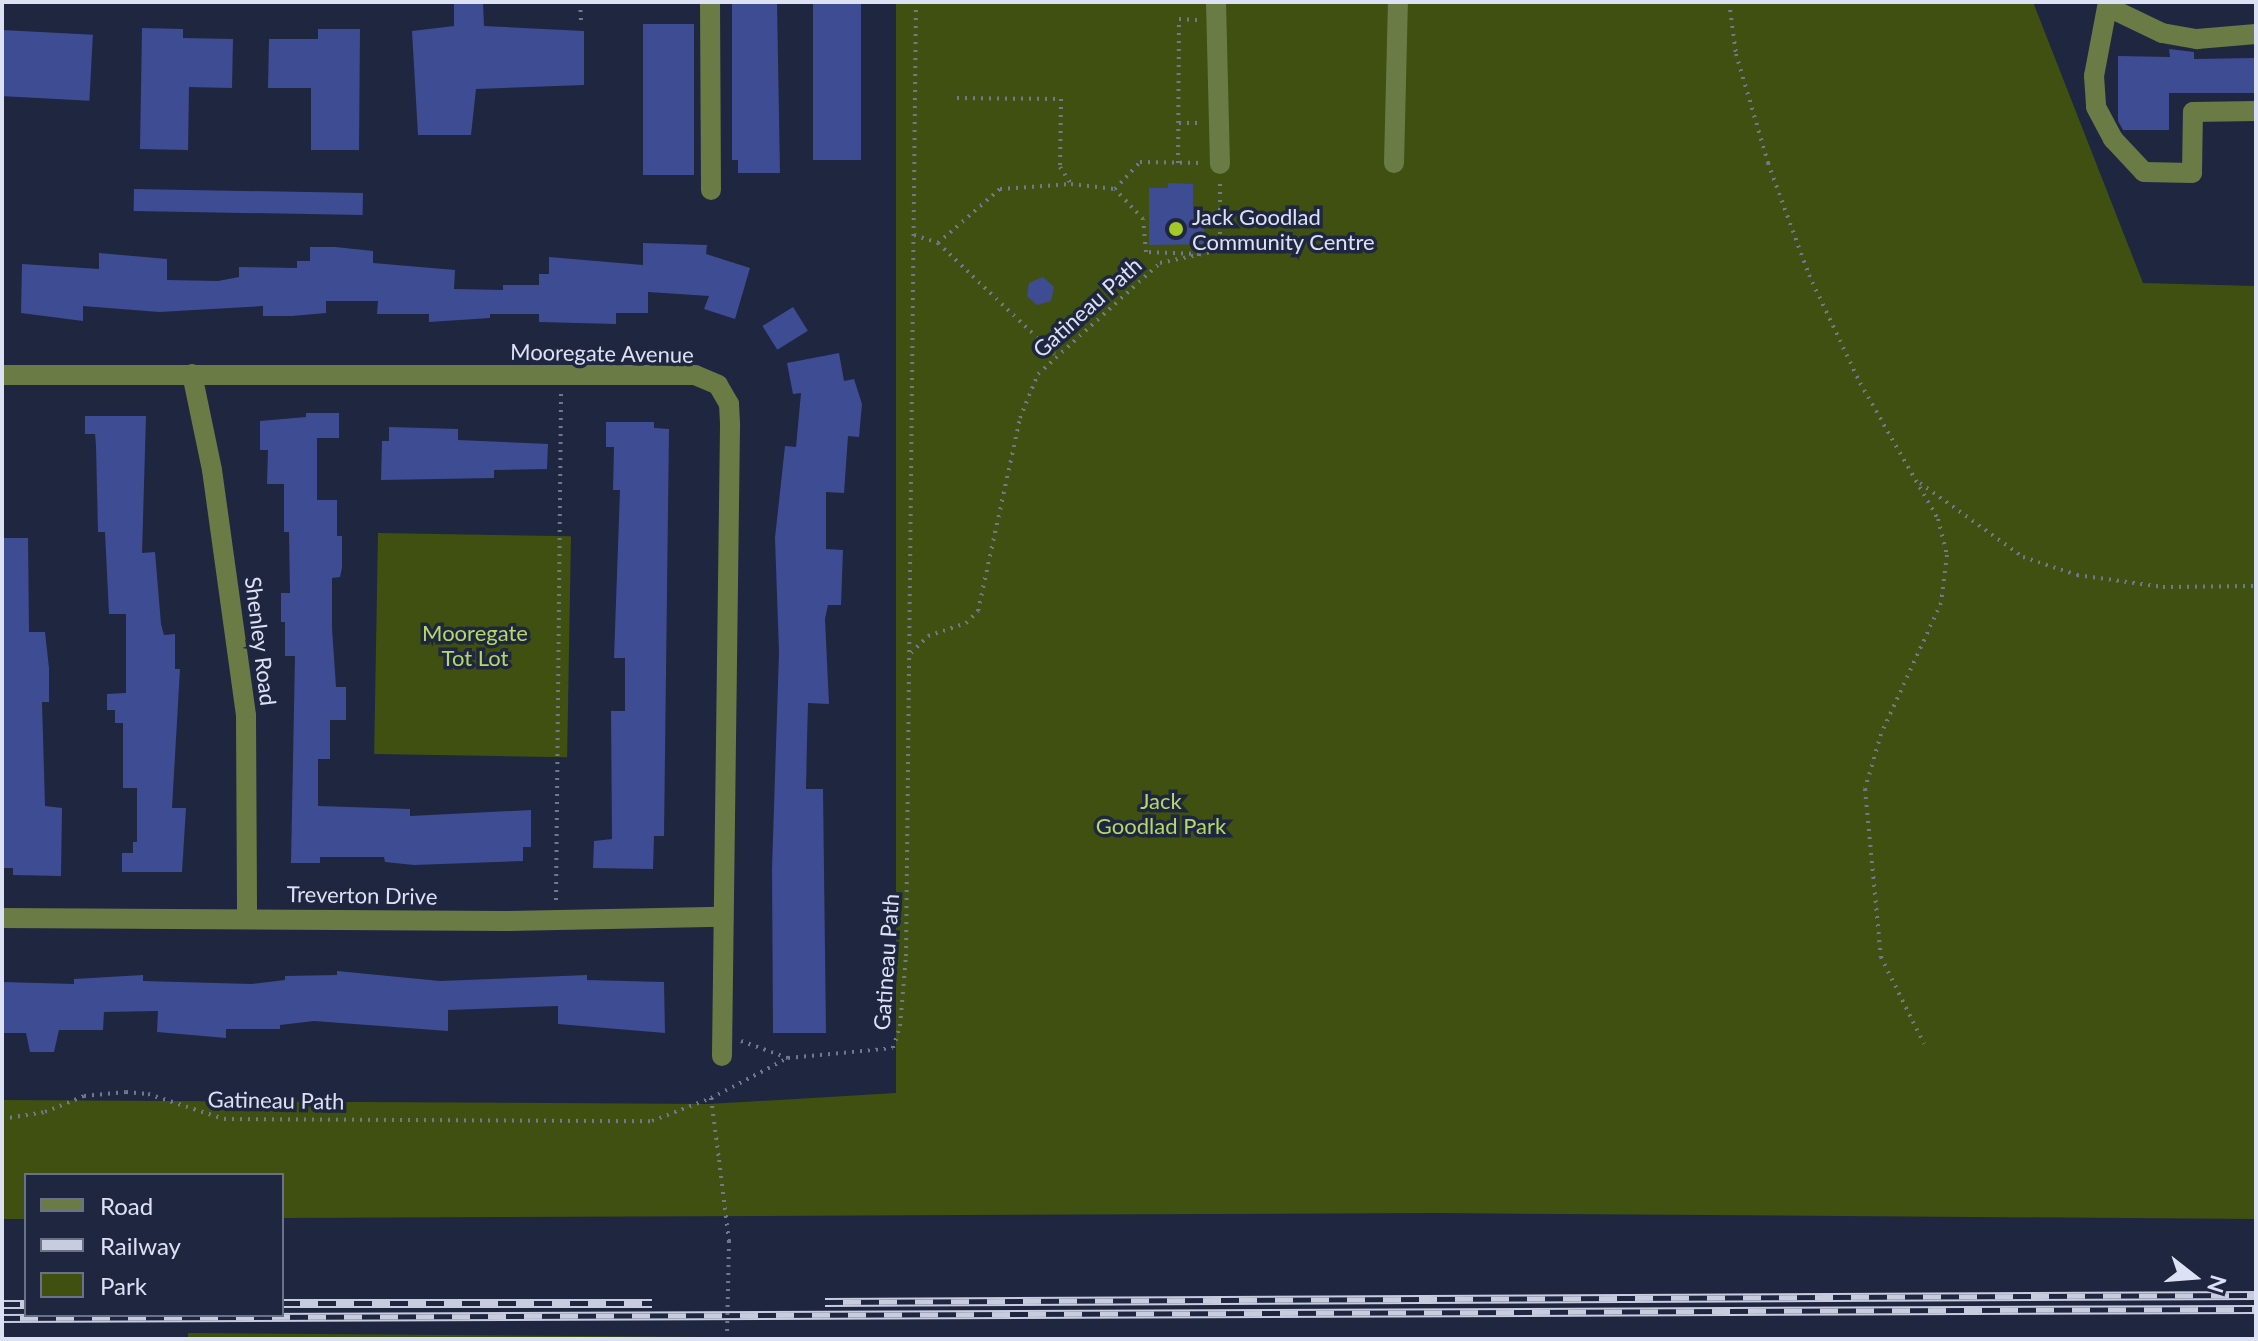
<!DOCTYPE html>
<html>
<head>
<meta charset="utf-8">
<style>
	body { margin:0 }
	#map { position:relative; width:2258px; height:1341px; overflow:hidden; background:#1f2640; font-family:Lato,sans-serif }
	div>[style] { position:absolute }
	.green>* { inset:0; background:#405011; transform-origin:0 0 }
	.building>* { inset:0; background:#3e4c93; transform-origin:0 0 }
	.path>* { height:4px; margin-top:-2px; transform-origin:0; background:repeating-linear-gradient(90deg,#71788e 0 2px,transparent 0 8px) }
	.minor>* { height:20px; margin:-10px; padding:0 10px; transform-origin:10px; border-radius:10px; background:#6a7b45 }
	.rail>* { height:9px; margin-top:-4.5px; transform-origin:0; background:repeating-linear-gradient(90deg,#1f2640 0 18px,#c7ccdf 0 36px); box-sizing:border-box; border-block:2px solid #c7ccdf }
	.path-bridge>* { height:4px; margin-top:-2px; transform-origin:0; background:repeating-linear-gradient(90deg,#71788e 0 2px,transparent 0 8px) }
	.dots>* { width:22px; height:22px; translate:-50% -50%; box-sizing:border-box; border:4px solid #1f2640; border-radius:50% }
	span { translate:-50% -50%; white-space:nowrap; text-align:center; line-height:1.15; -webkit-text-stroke:7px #1f2640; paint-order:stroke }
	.poi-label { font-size:22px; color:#dce1f3 }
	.left { translate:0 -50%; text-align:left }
	.street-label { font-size:22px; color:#dce1f3 }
	.park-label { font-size:22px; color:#b7d866 }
	.frame { position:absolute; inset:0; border:4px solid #dce1f3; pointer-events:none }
	.legend { position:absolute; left:24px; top:1173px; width:260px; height:144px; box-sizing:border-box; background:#1f2640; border:2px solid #6b7188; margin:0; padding:10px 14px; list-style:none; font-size:24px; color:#dce1f3 }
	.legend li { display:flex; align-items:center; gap:16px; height:40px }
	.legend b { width:40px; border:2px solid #6b7188 }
	.north { position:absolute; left:2154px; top:1237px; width:80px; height:80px; -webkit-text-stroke:6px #1f2640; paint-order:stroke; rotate:107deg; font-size:22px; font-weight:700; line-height:32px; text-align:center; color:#dce1f3 }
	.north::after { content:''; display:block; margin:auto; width:28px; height:36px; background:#dce1f3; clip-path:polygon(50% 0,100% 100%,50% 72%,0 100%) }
</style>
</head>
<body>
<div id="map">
	<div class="green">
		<div style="clip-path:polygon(896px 2px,2033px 2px,2143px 283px,2256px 286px,2256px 1219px,1435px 1213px,282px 1218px,282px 1175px,26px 1175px,26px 1219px,2px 1219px,2px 1100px,709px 1104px,896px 1093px)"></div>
		<div style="left:378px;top:533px;width:193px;height:221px;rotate:1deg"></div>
		<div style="clip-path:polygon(188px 1333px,706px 1337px,706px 1339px,188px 1339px)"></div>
	</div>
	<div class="building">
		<div style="clip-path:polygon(454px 2px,483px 2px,484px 26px,584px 31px,584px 85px,476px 89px,471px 135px,418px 135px,412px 31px,454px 26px)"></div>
		<div style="clip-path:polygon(732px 2px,777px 2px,780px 173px,738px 173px,738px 160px,732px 160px)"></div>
		<div style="left:813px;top:2px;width:48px;height:158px"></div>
		<div style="left:643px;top:24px;width:51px;height:151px"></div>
		<div style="clip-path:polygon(142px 28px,183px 29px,183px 38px,233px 39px,232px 88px,189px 87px,188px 150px,140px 149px)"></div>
		<div style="clip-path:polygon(318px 29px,360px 29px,359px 150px,311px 150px,311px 88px,268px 88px,269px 39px,318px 39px)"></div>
		<div style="left:2px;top:30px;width:91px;height:66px;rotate:3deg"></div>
		<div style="clip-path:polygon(2169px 49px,2194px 52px,2194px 59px,2256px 58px,2256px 93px,2169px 93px,2169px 130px,2123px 130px,2118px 121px,2118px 56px,2170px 57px)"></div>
		<div style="clip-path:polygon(1168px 183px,1193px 184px,1193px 214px,1204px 214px,1204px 244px,1149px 245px,1149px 188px,1168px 188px)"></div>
		<div style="left:134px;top:189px;width:229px;height:22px;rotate:1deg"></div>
		<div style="clip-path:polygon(643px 243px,707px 245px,706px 254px,750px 268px,735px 319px,704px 309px,709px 296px,648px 292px,648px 313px,616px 313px,616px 324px,539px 322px,539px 314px,490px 314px,490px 318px,429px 322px,429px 314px,377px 314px,378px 301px,326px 301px,326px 313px,292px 316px,263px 316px,263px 306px,159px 312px,83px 306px,83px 321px,21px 313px,22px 264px,99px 269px,99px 253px,167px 259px,167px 280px,218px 281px,239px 277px,239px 267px,297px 268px,297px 261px,310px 261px,310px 247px,335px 247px,373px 251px,373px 263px,455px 270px,454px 289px,503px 290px,503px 285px,539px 285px,539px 274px,549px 274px,549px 257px,643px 265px)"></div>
		<div style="clip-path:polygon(1043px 277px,1054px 287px,1051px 301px,1037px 305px,1027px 296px,1029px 283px)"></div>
		<div style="left:793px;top:307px;width:28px;height:36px;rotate:58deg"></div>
		<div style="clip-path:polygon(839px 353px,844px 381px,854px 379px,862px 404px,859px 437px,848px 436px,844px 493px,826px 492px,826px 549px,843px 550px,841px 605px,828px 605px,825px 619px,829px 704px,808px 703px,807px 740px,806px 789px,823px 789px,826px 1033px,773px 1033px,772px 869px,779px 652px,775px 538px,785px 446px,796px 447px,801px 393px,793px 394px,787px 363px)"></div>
		<div style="clip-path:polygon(306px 413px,339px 413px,339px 438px,317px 438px,317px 500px,337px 500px,337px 536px,342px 536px,342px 568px,340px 577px,332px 578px,332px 628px,336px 687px,346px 687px,346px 720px,330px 720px,330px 759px,318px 759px,318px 806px,410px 809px,410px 816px,531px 810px,531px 847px,523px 847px,523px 861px,414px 865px,385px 862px,384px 857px,320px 857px,320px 863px,291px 863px,295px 656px,285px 656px,285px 622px,281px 622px,281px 593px,290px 593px,289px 532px,284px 532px,284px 484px,267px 484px,268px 450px,260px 450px,260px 421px,306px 417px)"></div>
		<div style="clip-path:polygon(85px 416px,146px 416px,142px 553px,155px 552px,161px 624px,164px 635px,175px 634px,175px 669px,180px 669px,172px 808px,186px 808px,182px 872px,122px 872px,122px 853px,133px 853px,133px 842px,137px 842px,137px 788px,123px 788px,123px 723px,115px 723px,115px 710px,107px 710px,107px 694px,126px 693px,126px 614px,109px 614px,105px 532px,98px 532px,96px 445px,95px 434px,85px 434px)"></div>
		<div style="clip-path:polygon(606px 422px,654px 422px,654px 428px,669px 429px,664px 836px,654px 836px,653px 869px,593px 868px,594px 841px,612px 839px,611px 711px,625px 711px,625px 658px,614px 658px,620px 490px,613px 490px,614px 447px,606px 447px)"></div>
		<div style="clip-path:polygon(389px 427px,458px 429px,458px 440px,548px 444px,547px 469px,494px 470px,494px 478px,381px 480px,382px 441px,389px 441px)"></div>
		<div style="clip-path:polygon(2px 538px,28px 538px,29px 632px,45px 632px,49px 668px,49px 702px,42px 702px,45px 806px,62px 808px,61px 876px,13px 875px,13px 868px,2px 868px)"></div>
		<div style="clip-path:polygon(337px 971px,440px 981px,587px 975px,587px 980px,664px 982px,665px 1033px,558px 1024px,558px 1006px,448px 1010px,448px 1031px,314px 1021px,280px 1025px,280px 1029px,226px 1029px,226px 1038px,157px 1032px,158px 1011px,104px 1012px,103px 1030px,59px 1030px,54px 1052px,30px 1052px,26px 1033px,2px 1033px,2px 982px,74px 984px,74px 979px,143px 975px,143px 981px,251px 984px,285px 980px,285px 976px,337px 975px)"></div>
	</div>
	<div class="path">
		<div style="left:580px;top:2px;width:20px;rotate:87deg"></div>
		<div style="left:1729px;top:2px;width:52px;rotate:82.3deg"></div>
		<div style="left:1736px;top:54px;width:114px;rotate:73.6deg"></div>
		<div style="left:1768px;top:163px;width:119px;rotate:69.9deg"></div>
		<div style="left:1809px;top:275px;width:119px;rotate:64.7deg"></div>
		<div style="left:1860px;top:383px;width:157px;rotate:60.2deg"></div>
		<div style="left:1938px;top:519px;width:37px;rotate:76deg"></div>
		<div style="left:1947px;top:555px;width:48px;rotate:97.1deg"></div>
		<div style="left:1941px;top:603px;width:144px;rotate:114.6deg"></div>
		<div style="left:1881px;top:734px;width:57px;rotate:106.2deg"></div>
		<div style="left:1865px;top:789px;width:169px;rotate:84.6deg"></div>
		<div style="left:1881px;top:957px;width:97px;rotate:63.7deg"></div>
		<div style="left:957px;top:98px;width:104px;rotate:0.6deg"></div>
		<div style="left:1061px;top:99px;width:68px;rotate:90.8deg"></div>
		<div style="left:1060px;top:167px;width:20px;rotate:57deg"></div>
		<div style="left:1179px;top:123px;width:18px"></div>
		<div style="left:1178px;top:163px;width:144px;rotate:-89.6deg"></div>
		<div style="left:1179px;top:19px;width:18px;rotate:3deg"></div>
		<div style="left:914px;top:235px;width:25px;rotate:18deg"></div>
		<div style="left:938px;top:243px;width:161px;rotate:43.7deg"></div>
		<div style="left:938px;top:243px;width:82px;rotate:-41.1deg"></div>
		<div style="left:1000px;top:189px;width:71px;rotate:-4deg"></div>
		<div style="left:1071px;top:184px;width:44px;rotate:6.5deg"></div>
		<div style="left:1199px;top:254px;width:53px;rotate:-177.8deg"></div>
		<div style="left:1146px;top:252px;width:33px;rotate:-95deg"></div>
		<div style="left:1143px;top:219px;width:41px;rotate:-133deg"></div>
		<div style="left:1115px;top:189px;width:37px;rotate:-47deg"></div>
		<div style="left:1140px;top:162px;width:62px;rotate:0.9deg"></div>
		<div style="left:1920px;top:483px;width:127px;rotate:35.7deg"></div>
		<div style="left:2023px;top:557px;width:57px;rotate:18.4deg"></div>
		<div style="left:2077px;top:575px;width:87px;rotate:7.9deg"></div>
		<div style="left:2163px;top:587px;width:93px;rotate:-0.6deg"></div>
		<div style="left:911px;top:653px;width:24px;rotate:-45deg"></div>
		<div style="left:928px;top:636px;width:40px;rotate:-18.9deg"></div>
		<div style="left:966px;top:623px;width:17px;rotate:-45deg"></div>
		<div style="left:978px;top:611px;width:198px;rotate:-77.7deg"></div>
		<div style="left:1020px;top:418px;width:48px;rotate:-67.8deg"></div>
		<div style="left:1038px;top:374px;width:165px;rotate:-42.3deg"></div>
		<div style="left:1160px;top:263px;width:61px;rotate:-12.2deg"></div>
		<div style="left:1220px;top:250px;width:67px;rotate:-90deg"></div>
		<div style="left:556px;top:900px;width:507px;rotate:-89.43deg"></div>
		<div style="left:741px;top:1041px;width:50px;rotate:19.9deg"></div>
		<div style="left:711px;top:1098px;width:63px;rotate:82.6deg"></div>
		<div style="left:2px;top:1119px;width:44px;rotate:-9.2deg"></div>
		<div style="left:45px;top:1112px;width:42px;rotate:-22.3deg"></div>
		<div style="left:84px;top:1096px;width:42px;rotate:-5.4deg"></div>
		<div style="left:126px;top:1092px;width:22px;rotate:5deg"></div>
		<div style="left:148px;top:1094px;width:80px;rotate:18.2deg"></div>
		<div style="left:224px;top:1119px;width:428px;rotate:0.3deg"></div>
		<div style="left:652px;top:1121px;width:63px;rotate:-21.3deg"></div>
		<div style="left:711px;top:1098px;width:87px;rotate:-27.5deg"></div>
		<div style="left:788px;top:1058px;width:105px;rotate:-5.4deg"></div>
		<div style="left:893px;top:1048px;width:23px;rotate:-72deg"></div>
		<div style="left:900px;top:1026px;width:70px;rotate:-85.1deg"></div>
		<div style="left:906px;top:956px;width:954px;rotate:-89.4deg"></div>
	</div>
	<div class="minor">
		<div style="left:710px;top:2px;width:188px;rotate:89.7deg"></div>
		<div style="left:1216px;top:2px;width:162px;rotate:88.6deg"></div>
		<div style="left:2108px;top:2px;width:75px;rotate:100.7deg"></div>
		<div style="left:2094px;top:76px;width:31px;rotate:86deg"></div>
		<div style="left:2096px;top:107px;width:36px;rotate:62deg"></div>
		<div style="left:2113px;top:139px;width:45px;rotate:46.8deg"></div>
		<div style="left:2144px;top:172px;width:48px;rotate:1.2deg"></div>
		<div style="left:2192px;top:173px;width:61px;rotate:-89.1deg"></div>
		<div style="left:2193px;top:112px;width:63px;rotate:-0.9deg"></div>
		<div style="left:2108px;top:7px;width:60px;rotate:25.7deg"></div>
		<div style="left:2162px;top:33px;width:36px;rotate:10deg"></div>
		<div style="left:2197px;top:39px;width:59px;rotate:-4.8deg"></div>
		<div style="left:1394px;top:163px;width:161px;rotate:-88.6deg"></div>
		<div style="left:192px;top:374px;width:98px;rotate:78.2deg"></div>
		<div style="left:212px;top:470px;width:248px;rotate:82.1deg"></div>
		<div style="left:246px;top:716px;width:202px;rotate:89.7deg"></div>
		<div style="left:2px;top:375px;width:693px"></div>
		<div style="left:695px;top:375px;width:25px;rotate:23deg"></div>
		<div style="left:718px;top:385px;width:22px;rotate:60deg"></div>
		<div style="left:729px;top:404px;width:22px;rotate:87deg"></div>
		<div style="left:730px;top:426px;width:630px;rotate:90.73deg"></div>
		<div style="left:2px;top:918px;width:504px;rotate:0.34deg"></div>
		<div style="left:506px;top:921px;width:216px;rotate:-1.1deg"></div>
	</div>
	<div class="rail">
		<div style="left:825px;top:1302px;width:1431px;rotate:-0.28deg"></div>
		<div style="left:282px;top:1303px;width:370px"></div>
		<div style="left:2px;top:1304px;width:24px"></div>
		<div style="left:2px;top:1318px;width:2254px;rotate:-0.23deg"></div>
	</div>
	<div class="path-bridge">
		<div style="left:719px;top:1160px;width:82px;rotate:83deg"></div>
		<div style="left:729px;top:1241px;width:98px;rotate:91.2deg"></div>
	</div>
	<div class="dots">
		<div style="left:1176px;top:229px;background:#a2c928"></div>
	</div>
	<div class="poi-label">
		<span class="left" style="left:1192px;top:229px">Jack Goodlad<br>Community Centre</span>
	</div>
	<div class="street-label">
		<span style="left:1087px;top:307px;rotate:-42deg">Gatineau Path</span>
		<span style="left:602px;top:353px;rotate:1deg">Mooregate Avenue</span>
		<span style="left:261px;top:641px;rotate:83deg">Shenley Road</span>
		<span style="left:362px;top:895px;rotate:1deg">Treverton Drive</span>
		<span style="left:886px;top:962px;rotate:-86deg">Gatineau Path</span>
		<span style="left:276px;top:1100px;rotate:1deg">Gatineau Path</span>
	</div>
	<div class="park-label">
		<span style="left:475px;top:645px">Mooregate<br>Tot Lot</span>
		<span style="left:1161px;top:813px">Jack<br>Goodlad Park</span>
	</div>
	<div class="frame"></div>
	<ul class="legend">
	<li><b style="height:10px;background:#6a7b45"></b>Road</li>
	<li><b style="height:10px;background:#c7ccdf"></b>Railway</li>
	<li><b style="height:22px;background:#405011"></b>Park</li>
	</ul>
	<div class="north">N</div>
</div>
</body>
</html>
